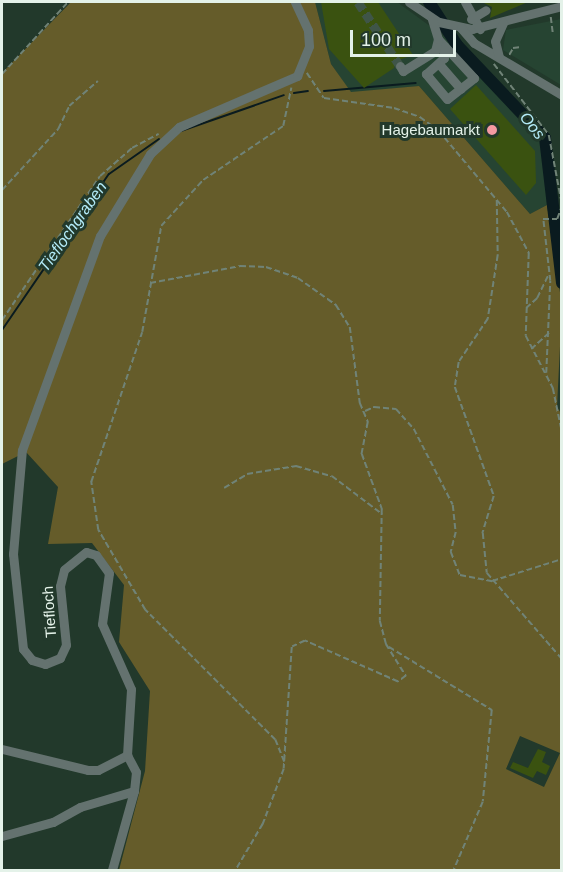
<!DOCTYPE html>
<html>
<head>
<meta charset="utf-8">
<style>
	body { margin:0 }
	#map { position:relative; width:563px; height:872px; overflow:hidden; background:#22392b; font-family:Arial,sans-serif }
	div>[style] { position:absolute }
	.built>* { inset:0; background:#264432 }
	.green>* { inset:0; background:#655c2a }
	.stream>* { height:2px; margin:-1px; padding:0 1px; transform-origin:1px; border-radius:1px; background:#0a1b1f }
	.river>* { height:12px; margin:-6px; padding:0 6px; transform-origin:6px; border-radius:6px; background:#0a1b1f }
	.building>* { inset:0; background:#3a5210 }
	.minor-tunnel>* { height:9px; margin-top:-4.5px; transform-origin:0; background:repeating-linear-gradient(90deg,#3f5548 0 9px,transparent 0 13.5px) }
	.path>* { height:1.5px; margin-top:-0.75px; transform-origin:0; background:repeating-linear-gradient(90deg,#708377 0 6px,transparent 0 9px) }
	.minor>* { height:9px; margin:-4.5px; padding:0 4.5px; transform-origin:4.5px; border-radius:4.5px; background:#64726f }
	.dots>* { width:16px; height:16px; translate:-50% -50%; box-sizing:border-box; border:3px solid #22392b; border-radius:50% }
	span { translate:-50% -50%; white-space:nowrap; text-align:center; line-height:1.15; -webkit-text-stroke:6px #22392b; paint-order:stroke }
	.poi-label { font-size:15px; color:#e4f2e9 }
	.right { translate:-100% -50%; text-align:right }
	.street-label { font-size:15px; color:#e4f2e9 }
	.water-label { font-size:16px; color:#b3ebf8; font-style:italic }
	.frame { position:absolute; inset:0; border:3px solid #e4f2e9; pointer-events:none }
	.scale { position:absolute; left:350px; top:30px; width:106px; height:27px; box-sizing:border-box; border:3px solid #e4f2e9; border-top:0; padding-left:8px; font-size:18px; line-height:21px; white-space:nowrap; color:#e4f2e9; -webkit-text-stroke:4px #22392b; paint-order:stroke }
</style>
</head>
<body>
<div id="map">
	<div class="built">
		<div style="clip-path:polygon(315px 2px,397px 2px,449px 40px,543px 141px,547px 205px,530px 214px,419px 86px,351px 93px,331px 64px)"></div>
		<div style="clip-path:polygon(561px 19px,561px 85px,503px 50px,506px 30px)"></div>
	</div>
	<div class="green">
		<div style="clip-path:polygon(evenodd,71px 2px,315px 2px,331px 64px,351px 92px,419px 86px,530px 214px,547px 205px,562px 306px,557px 407px,562px 415px,561px 870px,119px 870px,145px 771px,150px 691px,119px 642px,124px 585px,92px 543px,48px 544px,58px 487px,26px 452px,2px 464px,2px 73px,71px 2px,520px 736px,560px 753px,544px 787px,506px 769px,520px 736px)"></div>
	</div>
	<div class="stream">
		<div style="left:324px;top:91px;width:92px;rotate:-5deg"></div>
		<div style="left:294px;top:93px;width:14px;rotate:-8deg"></div>
		<div style="left:178px;top:132px;width:112px;rotate:-19.2deg"></div>
		<div style="left:2px;top:330px;width:189px;rotate:-55.6deg"></div>
		<div style="left:109px;top:174px;width:61px;rotate:-35deg"></div>
	</div>
	<div class="river">
		<div style="left:429px;top:2px;width:51px;rotate:56.9deg"></div>
		<div style="left:457px;top:45px;width:128px;rotate:46.6deg"></div>
		<div style="left:545px;top:138px;width:146px;rotate:83.3deg"></div>
	</div>
	<div class="building">
		<div style="clip-path:polygon(321px 2px,378px 2px,413px 55px,396px 61px,394px 68px,364px 88px,329px 49px)"></div>
		<div style="clip-path:polygon(482px 2px,528px 2px,490px 18px,492px 7px)"></div>
		<div style="clip-path:polygon(476px 85px,535px 151px,536px 183px,526px 195px,450px 109px)"></div>
		<div style="clip-path:polygon(538px 749px,546px 752px,542px 762px,550px 766px,546px 775px,537px 771px,533px 778px,510px 768px,513px 762px,528px 768px)"></div>
	</div>
	<div class="minor-tunnel">
		<div style="left:358px;top:2px;width:77px;rotate:56.7deg"></div>
	</div>
	<div class="path">
		<div style="left:551px;top:17px;width:17px;rotate:83deg"></div>
		<div style="left:509px;top:55px;width:8px;rotate:-60deg"></div>
		<div style="left:513px;top:48px;width:8px;rotate:-7deg"></div>
		<div style="left:494px;top:64px;width:90px;rotate:52.2deg"></div>
		<div style="left:549px;top:135px;width:70px;rotate:79.3deg"></div>
		<div style="left:307px;top:73px;width:30px;rotate:56deg"></div>
		<div style="left:324px;top:98px;width:71px;rotate:8.1deg"></div>
		<div style="left:394px;top:108px;width:28px;rotate:19deg"></div>
		<div style="left:420px;top:117px;width:24px;rotate:36deg"></div>
		<div style="left:439px;top:131px;width:106px;rotate:50deg"></div>
		<div style="left:507px;top:212px;width:47px;rotate:61.8deg"></div>
		<div style="left:529px;top:253px;width:83px;rotate:92.1deg"></div>
		<div style="left:526px;top:336px;width:59px;rotate:62.6deg"></div>
		<div style="left:553px;top:388px;width:45px;rotate:78.4deg"></div>
		<div style="left:2px;top:74px;width:98px;rotate:-47.5deg"></div>
		<div style="left:2px;top:190px;width:83px;rotate:-47.4deg"></div>
		<div style="left:58px;top:129px;width:25px;rotate:-64deg"></div>
		<div style="left:69px;top:106px;width:38px;rotate:-41deg"></div>
		<div style="left:497px;top:200px;width:55px;rotate:89deg"></div>
		<div style="left:498px;top:255px;width:65px;rotate:98.9deg"></div>
		<div style="left:488px;top:319px;width:52px;rotate:124deg"></div>
		<div style="left:459px;top:362px;width:25px;rotate:99deg"></div>
		<div style="left:455px;top:387px;width:116px;rotate:70.3deg"></div>
		<div style="left:494px;top:496px;width:39px;rotate:107deg"></div>
		<div style="left:483px;top:533px;width:40px;rotate:84.3deg"></div>
		<div style="left:487px;top:573px;width:114px;rotate:48.9deg"></div>
		<div style="left:150px;top:283px;width:92px;rotate:-10.7deg"></div>
		<div style="left:240px;top:266px;width:26px;rotate:2deg"></div>
		<div style="left:266px;top:267px;width:34px;rotate:19deg"></div>
		<div style="left:298px;top:278px;width:47px;rotate:35.4deg"></div>
		<div style="left:336px;top:305px;width:26px;rotate:58deg"></div>
		<div style="left:350px;top:327px;width:77px;rotate:82.5deg"></div>
		<div style="left:360px;top:403px;width:21px;rotate:67deg"></div>
		<div style="left:368px;top:422px;width:33px;rotate:101deg"></div>
		<div style="left:362px;top:454px;width:59px;rotate:70deg"></div>
		<div style="left:382px;top:509px;width:112px;rotate:91deg"></div>
		<div style="left:380px;top:621px;width:24px;rotate:75deg"></div>
		<div style="left:386px;top:644px;width:38px;rotate:58deg"></div>
		<div style="left:406px;top:676px;width:10px;rotate:143deg"></div>
		<div style="left:398px;top:682px;width:102px;rotate:-156.2deg"></div>
		<div style="left:305px;top:641px;width:14px;rotate:155deg"></div>
		<div style="left:292px;top:647px;width:122px;rotate:93.8deg"></div>
		<div style="left:284px;top:769px;width:59px;rotate:110.9deg"></div>
		<div style="left:263px;top:824px;width:53px;rotate:120.4deg"></div>
		<div style="left:526px;top:308px;width:15px;rotate:-42deg"></div>
		<div style="left:537px;top:298px;width:25px;rotate:-64deg"></div>
		<div style="left:2px;top:320px;width:174px;rotate:-55.8deg"></div>
		<div style="left:100px;top:176px;width:43px;rotate:-41.2deg"></div>
		<div style="left:132px;top:148px;width:30px;rotate:-28deg"></div>
		<div style="left:531px;top:349px;width:24px;rotate:-42deg"></div>
		<div style="left:546px;top:373px;width:92px;rotate:-87.5deg"></div>
		<div style="left:550px;top:281px;width:62px;rotate:-96.4deg"></div>
		<div style="left:543px;top:219px;width:14px"></div>
		<div style="left:557px;top:219px;width:15px;rotate:-70deg"></div>
		<div style="left:365px;top:411px;width:10px;rotate:-24deg"></div>
		<div style="left:374px;top:407px;width:22px;rotate:5deg"></div>
		<div style="left:396px;top:409px;width:27px;rotate:48deg"></div>
		<div style="left:414px;top:429px;width:85px;rotate:62.8deg"></div>
		<div style="left:453px;top:505px;width:27px;rotate:84deg"></div>
		<div style="left:456px;top:532px;width:21px;rotate:104deg"></div>
		<div style="left:451px;top:552px;width:25px;rotate:69deg"></div>
		<div style="left:460px;top:575px;width:33px;rotate:11deg"></div>
		<div style="left:492px;top:581px;width:73px;rotate:-17.4deg"></div>
		<div style="left:224px;top:488px;width:27px;rotate:-31deg"></div>
		<div style="left:247px;top:474px;width:50px;rotate:-9.3deg"></div>
		<div style="left:296px;top:466px;width:37px;rotate:16deg"></div>
		<div style="left:332px;top:476px;width:63px;rotate:37.2deg"></div>
		<div style="left:389px;top:647px;width:121px;rotate:31.5deg"></div>
		<div style="left:492px;top:710px;width:92px;rotate:95.6deg"></div>
		<div style="left:483px;top:802px;width:74px;rotate:113.1deg"></div>
		<div style="left:284px;top:762px;width:24px;rotate:-112deg"></div>
		<div style="left:275px;top:740px;width:184px;rotate:-135deg"></div>
		<div style="left:145px;top:610px;width:93px;rotate:-120.4deg"></div>
		<div style="left:98px;top:530px;width:49px;rotate:-98.3deg"></div>
		<div style="left:91px;top:482px;width:158px;rotate:-71.2deg"></div>
		<div style="left:142px;top:332px;width:108px;rotate:-79.8deg"></div>
		<div style="left:161px;top:226px;width:62px;rotate:-47.6deg"></div>
		<div style="left:203px;top:180px;width:97px;rotate:-34deg"></div>
		<div style="left:283px;top:126px;width:39px;rotate:-78deg"></div>
	</div>
	<div class="minor">
		<div style="left:409px;top:2px;width:36px;rotate:34deg"></div>
		<div style="left:439px;top:22px;width:34px;rotate:12deg"></div>
		<div style="left:472px;top:29px;width:93px;rotate:-14.3deg"></div>
		<div style="left:465px;top:2px;width:31px;rotate:61deg"></div>
		<div style="left:471px;top:19px;width:17px;rotate:-31deg"></div>
		<div style="left:461px;top:28px;width:20px;rotate:49deg"></div>
		<div style="left:474px;top:43px;width:102px;rotate:30.6deg"></div>
		<div style="left:438px;top:39px;width:53px;rotate:47.3deg"></div>
		<div style="left:474px;top:78px;width:34px;rotate:142deg"></div>
		<div style="left:447px;top:99px;width:33px;rotate:-130deg"></div>
		<div style="left:426px;top:74px;width:24px;rotate:-42deg"></div>
		<div style="left:444px;top:58px;width:12px;rotate:-90deg"></div>
		<div style="left:499px;top:57px;width:16px;rotate:-104deg"></div>
		<div style="left:495px;top:41px;width:20px;rotate:-66deg"></div>
		<div style="left:439px;top:64px;width:33px;rotate:49deg"></div>
		<div style="left:400px;top:66px;width:6px;rotate:59deg"></div>
		<div style="left:403px;top:71px;width:38px;rotate:-32deg"></div>
		<div style="left:435px;top:51px;width:12px;rotate:-76deg"></div>
		<div style="left:438px;top:39px;width:21px;rotate:-107deg"></div>
		<div style="left:2px;top:749px;width:89px;rotate:13.7deg"></div>
		<div style="left:88px;top:770px;width:10px"></div>
		<div style="left:98px;top:770px;width:33px;rotate:-27deg"></div>
		<div style="left:127px;top:755px;width:19px;rotate:62deg"></div>
		<div style="left:136px;top:772px;width:19px;rotate:96deg"></div>
		<div style="left:134px;top:791px;width:82px;rotate:105.6deg"></div>
		<div style="left:127px;top:755px;width:66px;rotate:-86.5deg"></div>
		<div style="left:131px;top:689px;width:71px;rotate:-114deg"></div>
		<div style="left:102px;top:624px;width:51px;rotate:-82.2deg"></div>
		<div style="left:109px;top:573px;width:22px;rotate:-126deg"></div>
		<div style="left:96px;top:555px;width:10px;rotate:-163deg"></div>
		<div style="left:86px;top:552px;width:28px;rotate:141deg"></div>
		<div style="left:64px;top:570px;width:16px;rotate:104deg"></div>
		<div style="left:60px;top:586px;width:59px;rotate:84.2deg"></div>
		<div style="left:66px;top:645px;width:14px;rotate:115deg"></div>
		<div style="left:60px;top:658px;width:16px;rotate:158deg"></div>
		<div style="left:45px;top:664px;width:14px;rotate:-163deg"></div>
		<div style="left:32px;top:660px;width:14px;rotate:-129deg"></div>
		<div style="left:23px;top:649px;width:96px;rotate:-96deg"></div>
		<div style="left:13px;top:554px;width:104px;rotate:-85.1deg"></div>
		<div style="left:22px;top:450px;width:228px;rotate:-70deg"></div>
		<div style="left:100px;top:236px;width:96px;rotate:-58.6deg"></div>
		<div style="left:150px;top:154px;width:40px;rotate:-43deg"></div>
		<div style="left:179px;top:127px;width:129px;rotate:-23.4deg"></div>
		<div style="left:297px;top:76px;width:32px;rotate:-68deg"></div>
		<div style="left:309px;top:46px;width:16px;rotate:-94deg"></div>
		<div style="left:308px;top:30px;width:31px;rotate:-115deg"></div>
		<div style="left:2px;top:836px;width:53px;rotate:-15.4deg"></div>
		<div style="left:53px;top:822px;width:31px;rotate:-29deg"></div>
		<div style="left:80px;top:807px;width:56px;rotate:-16.5deg"></div>
	</div>
	<div class="dots">
		<div style="left:492px;top:130px;background:#f49aa2"></div>
	</div>
	<div class="poi-label">
		<span class="right" style="left:480px;top:130px">Hagebaumarkt</span>
	</div>
	<div class="street-label">
		<span style="left:49px;top:612px;rotate:-94deg">Tiefloch</span>
	</div>
	<div class="water-label">
		<span style="left:532px;top:126px;rotate:51deg">Oos</span>
		<span style="left:73px;top:227px;rotate:-55deg">Tieflochgraben</span>
	</div>
	<div class="frame"></div>
	<div class="scale">100 m</div>
</div>
</body>
</html>
